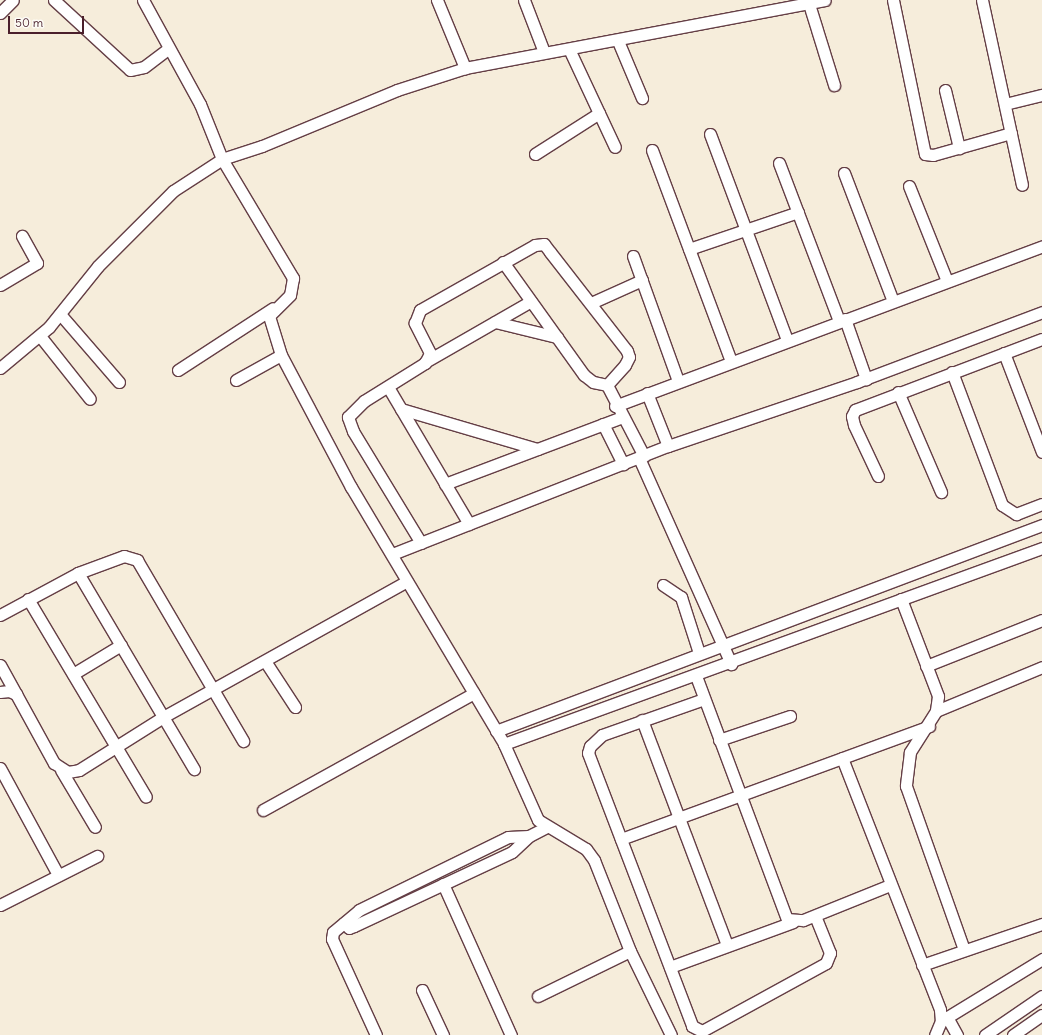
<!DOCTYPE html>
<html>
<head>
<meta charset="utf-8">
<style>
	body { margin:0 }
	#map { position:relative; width:1042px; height:1035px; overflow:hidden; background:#f6eddb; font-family:Delius,sans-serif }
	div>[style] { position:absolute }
	.roads { filter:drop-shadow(1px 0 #643e45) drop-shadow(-1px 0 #643e45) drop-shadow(0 1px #643e45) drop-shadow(0 -1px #643e45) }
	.minor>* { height:11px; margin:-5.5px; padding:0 5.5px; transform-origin:5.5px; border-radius:5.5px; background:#fff }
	span { translate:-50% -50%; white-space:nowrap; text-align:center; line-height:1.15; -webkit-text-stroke:3.5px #fdfcf7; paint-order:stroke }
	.scale { position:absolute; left:8px; top:16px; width:76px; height:18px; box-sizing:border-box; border:2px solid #4a1f2b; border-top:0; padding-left:5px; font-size:12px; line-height:14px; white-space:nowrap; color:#4a1f2b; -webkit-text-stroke:3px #fdfcf7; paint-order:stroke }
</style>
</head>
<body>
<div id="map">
	<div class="roads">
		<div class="minor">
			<div style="left:54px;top:0;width:103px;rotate:42.6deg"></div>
			<div style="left:130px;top:70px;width:14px;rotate:-12deg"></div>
			<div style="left:144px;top:67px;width:30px;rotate:-37deg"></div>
			<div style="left:143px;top:0;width:119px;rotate:61.3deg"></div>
			<div style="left:200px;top:104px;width:59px;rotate:68.2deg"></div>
			<div style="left:222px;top:159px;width:139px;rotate:59.2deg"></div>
			<div style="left:293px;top:278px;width:17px;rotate:100deg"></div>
			<div style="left:290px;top:295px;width:30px;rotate:135deg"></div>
			<div style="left:269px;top:316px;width:41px;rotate:72.9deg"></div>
			<div style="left:281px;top:355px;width:149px;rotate:62.1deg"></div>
			<div style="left:351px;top:487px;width:299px;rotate:59.2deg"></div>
			<div style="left:504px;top:744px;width:83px;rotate:65.9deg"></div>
			<div style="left:538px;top:820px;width:56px;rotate:31.1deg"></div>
			<div style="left:586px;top:849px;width:14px;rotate:54deg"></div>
			<div style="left:594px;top:860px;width:98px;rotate:68.4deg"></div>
			<div style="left:630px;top:951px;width:93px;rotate:64deg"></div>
			<div style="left:437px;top:0;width:74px;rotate:67.6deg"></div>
			<div style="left:524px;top:0;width:56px;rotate:69deg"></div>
			<div style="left:893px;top:0;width:157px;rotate:78.3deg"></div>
			<div style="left:925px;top:154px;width:8px;rotate:7deg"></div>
			<div style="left:933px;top:155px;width:81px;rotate:-15.8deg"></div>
			<div style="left:982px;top:0;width:189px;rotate:77.8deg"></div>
			<div style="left:809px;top:4px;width:85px;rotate:72.8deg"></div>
			<div style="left:0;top:13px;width:18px;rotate:-45deg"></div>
			<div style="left:618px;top:41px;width:62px;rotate:67.2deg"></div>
			<div style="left:569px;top:49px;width:108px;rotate:64.9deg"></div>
			<div style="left:945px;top:90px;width:60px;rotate:76.4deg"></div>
			<div style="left:1005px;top:104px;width:38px;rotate:-14deg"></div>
			<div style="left:710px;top:134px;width:220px;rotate:69.5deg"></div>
			<div style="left:652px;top:150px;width:225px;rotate:69.5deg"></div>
			<div style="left:535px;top:154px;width:76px;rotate:-32.6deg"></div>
			<div style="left:779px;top:163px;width:169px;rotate:69.2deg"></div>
			<div style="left:844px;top:173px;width:137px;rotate:69.1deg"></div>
			<div style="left:909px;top:186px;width:102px;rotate:68.2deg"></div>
			<div style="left:689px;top:249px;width:115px;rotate:-18.7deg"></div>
			<div style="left:633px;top:256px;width:133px;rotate:70.2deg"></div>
			<div style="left:503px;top:262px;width:139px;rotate:54.4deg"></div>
			<div style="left:584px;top:375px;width:11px;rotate:38deg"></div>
			<div style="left:593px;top:382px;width:14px;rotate:12deg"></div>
			<div style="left:0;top:285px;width:43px;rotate:-30.7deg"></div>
			<div style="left:37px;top:263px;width:31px;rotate:-119deg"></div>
			<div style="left:591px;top:303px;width:56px;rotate:-24.3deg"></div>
			<div style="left:60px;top:314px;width:90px;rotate:49.1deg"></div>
			<div style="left:845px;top:319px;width:64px;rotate:70.7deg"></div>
			<div style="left:495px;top:322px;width:64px;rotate:13.6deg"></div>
			<div style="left:40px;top:336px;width:80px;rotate:51.6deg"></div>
			<div style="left:1004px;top:353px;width:106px;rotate:69deg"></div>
			<div style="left:425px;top:362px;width:122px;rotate:-29.9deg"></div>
			<div style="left:0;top:368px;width:64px;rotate:-39.9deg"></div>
			<div style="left:49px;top:327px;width:78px;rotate:-51.2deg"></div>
			<div style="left:98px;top:266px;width:106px;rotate:-45deg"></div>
			<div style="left:173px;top:191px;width:59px;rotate:-33.1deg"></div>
			<div style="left:222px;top:159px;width:42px;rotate:-18deg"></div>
			<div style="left:262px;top:146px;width:146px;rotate:-22.5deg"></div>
			<div style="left:397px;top:90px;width:71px;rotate:-17.9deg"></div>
			<div style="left:465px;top:68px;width:366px;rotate:-10.7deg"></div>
			<div style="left:178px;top:370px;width:113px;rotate:-33.1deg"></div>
			<div style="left:952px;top:372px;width:142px;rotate:69.4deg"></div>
			<div style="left:1002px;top:505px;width:17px;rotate:33deg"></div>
			<div style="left:1016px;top:514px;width:28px;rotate:-21deg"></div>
			<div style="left:236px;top:380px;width:51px;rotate:-29.1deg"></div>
			<div style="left:388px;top:387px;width:159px;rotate:59.4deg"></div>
			<div style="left:898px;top:392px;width:109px;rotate:66.7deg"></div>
			<div style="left:647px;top:393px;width:57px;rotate:68.4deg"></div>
			<div style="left:615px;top:406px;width:456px;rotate:-20.5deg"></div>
			<div style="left:401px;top:409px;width:142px;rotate:16.4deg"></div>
			<div style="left:603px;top:424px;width:45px;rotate:63.4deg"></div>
			<div style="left:639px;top:458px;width:226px;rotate:65.9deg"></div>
			<div style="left:878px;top:476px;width:56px;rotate:-115.2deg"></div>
			<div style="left:854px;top:425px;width:9px;rotate:-103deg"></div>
			<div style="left:852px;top:416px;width:7px;rotate:-63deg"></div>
			<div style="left:855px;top:410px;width:200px;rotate:-20.8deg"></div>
			<div style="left:445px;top:484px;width:189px;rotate:-20.7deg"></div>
			<div style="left:421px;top:543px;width:131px;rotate:-121.3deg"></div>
			<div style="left:353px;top:431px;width:15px;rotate:-110deg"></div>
			<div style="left:348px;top:417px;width:23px;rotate:-45deg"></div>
			<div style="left:364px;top:401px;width:72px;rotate:-31.9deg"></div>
			<div style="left:425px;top:363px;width:11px;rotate:-63deg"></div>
			<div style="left:430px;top:353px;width:34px;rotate:-117deg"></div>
			<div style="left:415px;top:323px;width:14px;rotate:-69deg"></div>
			<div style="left:420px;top:310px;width:132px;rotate:-29.5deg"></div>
			<div style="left:535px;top:245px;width:9px;rotate:-6deg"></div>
			<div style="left:544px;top:244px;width:10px;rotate:53deg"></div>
			<div style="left:550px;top:252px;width:125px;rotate:52.1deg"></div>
			<div style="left:627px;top:351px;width:6px;rotate:72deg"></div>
			<div style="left:629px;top:357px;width:9px;rotate:117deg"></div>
			<div style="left:625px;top:365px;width:27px;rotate:132deg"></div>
			<div style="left:607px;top:385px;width:80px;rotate:62.5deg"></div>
			<div style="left:392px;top:554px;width:296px;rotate:-21.4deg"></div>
			<div style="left:668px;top:446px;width:200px;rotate:-18.7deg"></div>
			<div style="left:857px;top:382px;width:198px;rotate:-20.7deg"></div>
			<div style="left:78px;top:573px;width:228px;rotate:59.4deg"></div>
			<div style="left:663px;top:585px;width:22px;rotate:34deg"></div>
			<div style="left:681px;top:597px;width:59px;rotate:72.2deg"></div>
			<div style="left:28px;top:599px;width:230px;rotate:59.2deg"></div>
			<div style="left:901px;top:599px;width:104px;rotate:69.1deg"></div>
			<div style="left:938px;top:696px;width:15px;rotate:98deg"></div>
			<div style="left:936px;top:711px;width:49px;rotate:122.4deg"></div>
			<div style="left:910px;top:752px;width:34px;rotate:97deg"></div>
			<div style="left:906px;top:786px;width:174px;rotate:70.5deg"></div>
			<div style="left:0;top:615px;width:89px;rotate:-28.3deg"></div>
			<div style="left:78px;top:573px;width:49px;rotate:-20.3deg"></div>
			<div style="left:124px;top:556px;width:14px;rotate:17deg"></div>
			<div style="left:137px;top:560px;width:210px;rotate:59.6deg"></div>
			<div style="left:265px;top:661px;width:55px;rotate:56.9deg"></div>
			<div style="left:0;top:665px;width:33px;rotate:61deg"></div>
			<div style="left:926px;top:666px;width:125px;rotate:-21.6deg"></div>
			<div style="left:73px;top:674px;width:56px;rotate:-31.1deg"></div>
			<div style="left:696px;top:676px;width:259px;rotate:69.5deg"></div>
			<div style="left:787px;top:919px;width:16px;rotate:4deg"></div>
			<div style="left:803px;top:920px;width:94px;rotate:-21.9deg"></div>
			<div style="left:0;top:692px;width:9px;rotate:-6deg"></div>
			<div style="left:9px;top:691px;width:8px;rotate:23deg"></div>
			<div style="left:16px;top:694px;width:79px;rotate:61.2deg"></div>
			<div style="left:54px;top:763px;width:17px;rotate:33deg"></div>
			<div style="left:68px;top:772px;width:11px;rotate:-10deg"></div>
			<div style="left:79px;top:770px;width:99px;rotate:-32.2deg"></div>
			<div style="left:163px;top:717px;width:279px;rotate:-29.1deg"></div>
			<div style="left:704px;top:699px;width:108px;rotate:160.6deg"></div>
			<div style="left:602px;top:735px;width:16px;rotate:137deg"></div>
			<div style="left:590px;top:746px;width:7px;rotate:106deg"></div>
			<div style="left:588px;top:753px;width:292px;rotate:69.1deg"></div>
			<div style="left:692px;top:1026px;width:11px;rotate:27deg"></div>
			<div style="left:702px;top:1031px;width:141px;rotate:-28.7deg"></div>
			<div style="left:826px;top:963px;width:11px;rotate:-68deg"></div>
			<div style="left:830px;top:953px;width:40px;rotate:-112deg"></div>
			<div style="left:936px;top:711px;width:115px;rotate:-22.5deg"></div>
			<div style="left:642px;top:720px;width:241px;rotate:69.3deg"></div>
			<div style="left:496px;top:731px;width:584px;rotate:-20.67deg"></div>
			<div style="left:719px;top:740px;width:75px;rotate:-18.7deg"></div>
			<div style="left:504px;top:744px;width:573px;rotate:-20.02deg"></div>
			<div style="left:842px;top:758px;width:270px;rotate:68.7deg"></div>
			<div style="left:940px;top:1010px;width:11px;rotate:85deg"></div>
			<div style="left:941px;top:1021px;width:15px;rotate:113deg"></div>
			<div style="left:0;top:768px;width:122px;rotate:61.5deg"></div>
			<div style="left:61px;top:770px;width:66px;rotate:59.2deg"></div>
			<div style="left:263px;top:810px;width:241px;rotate:-29deg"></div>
			<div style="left:621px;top:839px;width:328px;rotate:-20.1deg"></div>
			<div style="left:443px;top:884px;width:166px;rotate:65.8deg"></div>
			<div style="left:0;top:905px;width:109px;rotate:-26.8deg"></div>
			<div style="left:344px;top:923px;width:7px;rotate:45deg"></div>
			<div style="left:349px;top:928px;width:5px;rotate:-22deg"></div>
			<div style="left:354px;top:926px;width:174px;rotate:-25.1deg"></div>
			<div style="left:512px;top:852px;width:23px;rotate:-43deg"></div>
			<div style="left:529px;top:836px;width:20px;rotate:-27deg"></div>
			<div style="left:922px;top:965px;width:127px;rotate:-18.9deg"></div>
			<div style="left:670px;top:967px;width:131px;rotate:-20.1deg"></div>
			<div style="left:422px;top:990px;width:50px;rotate:65deg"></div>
			<div style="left:538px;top:996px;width:102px;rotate:-26.1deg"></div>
			<div style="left:947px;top:1017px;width:21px;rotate:61deg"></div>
			<div style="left:941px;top:1021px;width:119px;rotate:-31.5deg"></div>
			<div style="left:376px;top:1035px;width:106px;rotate:-114.6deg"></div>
			<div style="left:332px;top:939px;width:7px;rotate:-82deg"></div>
			<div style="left:333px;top:932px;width:34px;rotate:-40deg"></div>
			<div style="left:359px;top:910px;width:166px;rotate:-26.1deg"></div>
			<div style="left:508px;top:837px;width:21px;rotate:-3deg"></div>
			<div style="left:985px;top:1035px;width:69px;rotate:-34.4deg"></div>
			<div style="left:1013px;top:1035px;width:35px;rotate:-35deg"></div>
		</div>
	</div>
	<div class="scale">50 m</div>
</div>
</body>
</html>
